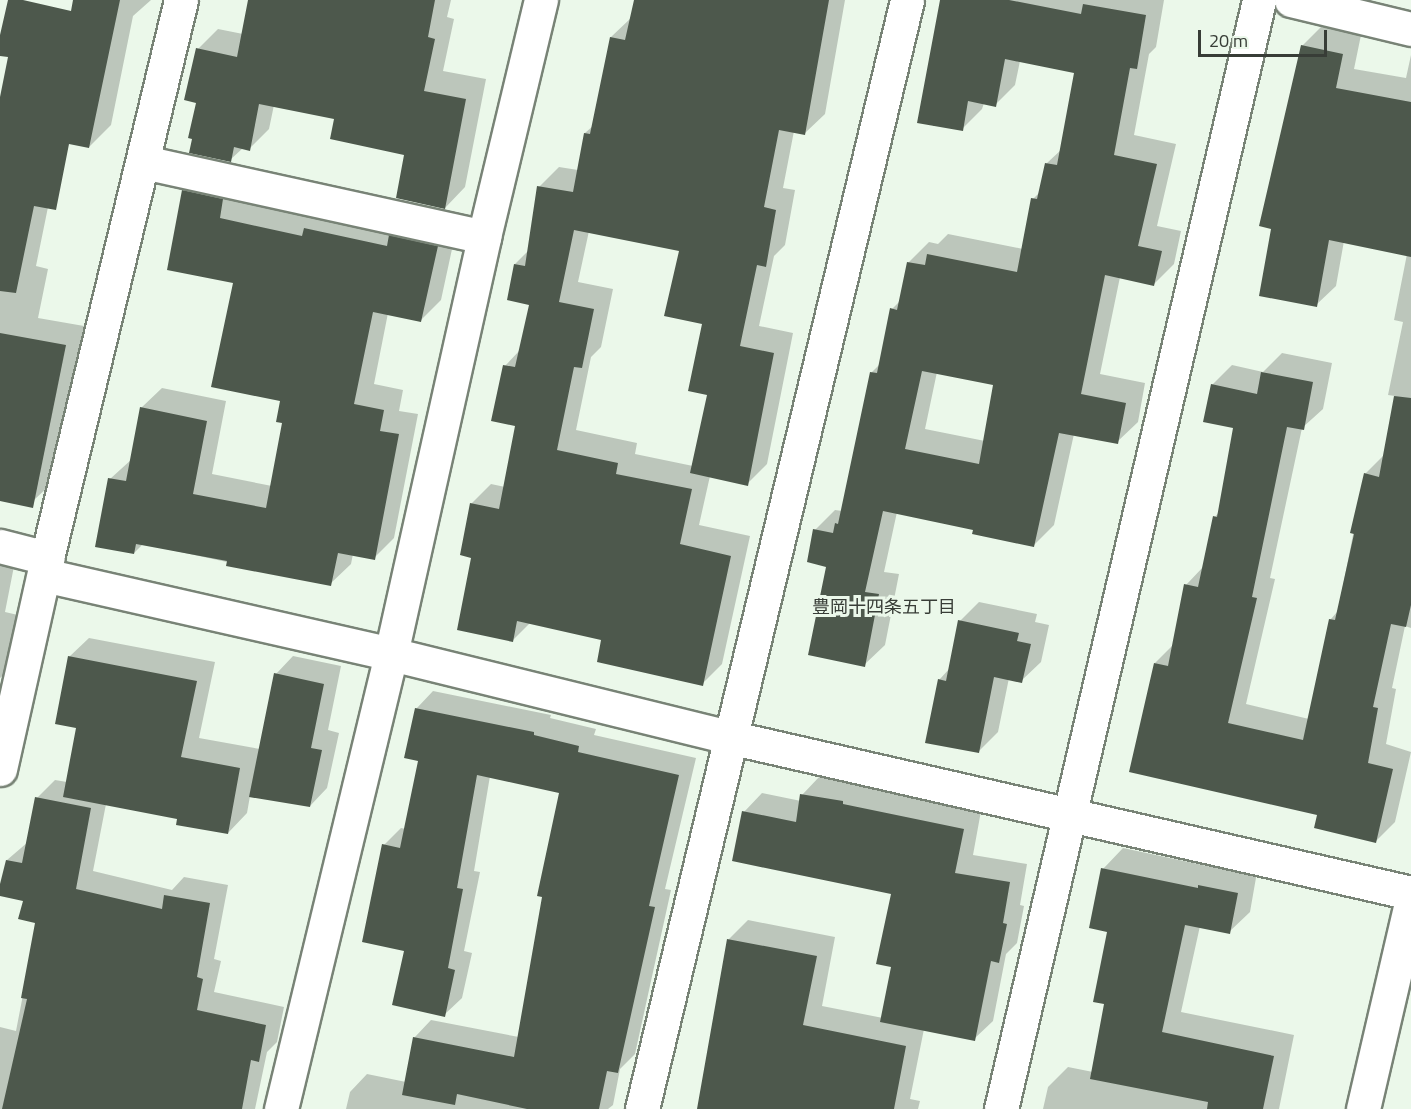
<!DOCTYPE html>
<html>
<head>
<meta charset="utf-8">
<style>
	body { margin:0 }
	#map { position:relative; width:1411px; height:1109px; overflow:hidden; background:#ebf8ea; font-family:"Titillium Web","Noto Sans JP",sans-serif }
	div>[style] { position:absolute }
	.shadow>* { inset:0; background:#0003 }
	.building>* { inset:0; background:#4d584c }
	.roads { filter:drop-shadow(2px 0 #788376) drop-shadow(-2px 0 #788376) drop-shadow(0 2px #788376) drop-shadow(0 -2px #788376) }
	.minor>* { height:33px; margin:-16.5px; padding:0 16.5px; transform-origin:16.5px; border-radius:16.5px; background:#fff }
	span { translate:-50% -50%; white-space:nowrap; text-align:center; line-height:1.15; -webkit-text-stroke:6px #ebf8ea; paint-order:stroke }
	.neighbourhood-label { font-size:18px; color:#383d37 }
	.scale { position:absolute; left:1198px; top:30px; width:129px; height:27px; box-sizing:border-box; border:3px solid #383d37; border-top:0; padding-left:8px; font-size:18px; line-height:21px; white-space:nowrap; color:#383d37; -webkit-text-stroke:4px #ebf8ea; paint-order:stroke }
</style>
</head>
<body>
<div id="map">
	<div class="shadow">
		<div style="clip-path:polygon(75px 0,151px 0,133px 16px,111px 125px,89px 147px)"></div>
		<div style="clip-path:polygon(250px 0,451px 0,447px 17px,454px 19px,443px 71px,486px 79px,465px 187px,445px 208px,406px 153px,336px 118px,274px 105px,269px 129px,249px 149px,243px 148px,230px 160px,197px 102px,198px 49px,218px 29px,243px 34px)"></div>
		<div style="clip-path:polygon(evenodd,635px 0,845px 0,825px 114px,805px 133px,794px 131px,783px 188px,795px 190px,785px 245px,774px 256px,759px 326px,793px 333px,767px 464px,747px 484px,710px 476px,699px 525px,750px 536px,722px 664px,702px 684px,603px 638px,530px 623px,513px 640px,473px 556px,471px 504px,491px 484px,505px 487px,517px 425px,505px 366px,520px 350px,530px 304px,515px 264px,528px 251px,539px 187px,559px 167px,578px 170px,585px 133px,594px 125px,611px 37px,632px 17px,635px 0,589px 231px,680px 250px,703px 323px,709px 394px,693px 466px,635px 454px,637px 443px,576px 430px,591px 357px,601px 347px,613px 289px,578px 282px,589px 231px)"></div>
		<div style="clip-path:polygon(evenodd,941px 0,1164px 0,1156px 47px,1149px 54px,1134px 135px,1176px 144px,1157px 226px,1181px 231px,1174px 264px,1154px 284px,1120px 277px,1100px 374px,1145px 383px,1138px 422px,1117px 442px,1074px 434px,1054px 525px,1033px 546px,975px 529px,897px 512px,884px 572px,899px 574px,885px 645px,864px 665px,815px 530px,835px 510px,842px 511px,872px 372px,881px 363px,892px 309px,901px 300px,909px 262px,929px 242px,938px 244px,948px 234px,1023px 249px,1033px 199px,1041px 191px,1047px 163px,1062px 149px,1076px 72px,1020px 61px,1015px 85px,995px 105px,984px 103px,982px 109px,962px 129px,941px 0,937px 372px,995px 384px,985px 441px,925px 429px,937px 372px)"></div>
		<div style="clip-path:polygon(1321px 27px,1361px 35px,1354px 69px,1406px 78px,1411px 55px,1411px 628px,1405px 626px,1392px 688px,1396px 689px,1386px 744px,1411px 752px,1395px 822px,1376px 841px,1319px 814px,1155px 663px,1174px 644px,1186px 585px,1204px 566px,1215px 517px,1219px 512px,1235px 427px,1212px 385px,1232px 365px,1263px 372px,1282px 353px,1332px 363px,1323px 409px,1302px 428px,1270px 578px,1275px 579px,1246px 704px,1309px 719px,1330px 620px,1338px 611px,1365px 474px,1384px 455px,1395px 396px,1388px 395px,1403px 322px,1394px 320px,1407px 254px,1344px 241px,1336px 286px,1316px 305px,1273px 227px,1302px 46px)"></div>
		<div style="clip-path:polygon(0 146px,58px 158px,36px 266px,48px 269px,38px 318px,84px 326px,52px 483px,33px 501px,0 493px)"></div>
		<div style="clip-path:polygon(204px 170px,457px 226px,441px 300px,421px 320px,388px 313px,374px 384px,403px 390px,399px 411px,418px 414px,394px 538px,374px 558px,353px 554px,351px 564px,330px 584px,143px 544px,134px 553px,110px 479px,132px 459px,141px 408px,162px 388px,226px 401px,212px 474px,272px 486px,284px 422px,282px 400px,235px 282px,183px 191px)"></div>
		<div style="clip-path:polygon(0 553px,16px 556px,5px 612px,18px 615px,6px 673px,0 678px)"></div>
		<div style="clip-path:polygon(979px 602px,1037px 614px,1035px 622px,1049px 625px,1041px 662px,1021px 681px,1009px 678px,998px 732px,978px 752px,939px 680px,950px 668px,960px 621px)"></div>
		<div style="clip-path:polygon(89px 638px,215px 662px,199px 738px,260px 749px,276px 674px,293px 656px,341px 666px,328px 730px,339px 733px,327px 788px,310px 806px,250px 796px,247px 813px,228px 833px,179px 818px,106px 804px,93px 871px,172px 890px,184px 877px,228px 885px,214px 959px,221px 961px,214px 992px,284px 1007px,277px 1042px,267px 1052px,255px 1109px,0 1109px,0 1027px,16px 1031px,37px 922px,24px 900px,0 894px,0 891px,7px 860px,28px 842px,37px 798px,55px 780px,67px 782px,78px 727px,69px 657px)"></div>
		<div style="clip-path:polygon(433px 691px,551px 715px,550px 718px,596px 729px,594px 735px,696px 758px,665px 889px,671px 890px,635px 1054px,620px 1069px,613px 1105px,608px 1109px,346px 1109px,350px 1092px,367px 1074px,406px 1082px,414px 1038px,431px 1020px,519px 1037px,561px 792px,490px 776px,474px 871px,480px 872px,464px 951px,472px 953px,462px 998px,444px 1015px,405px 949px,384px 845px,401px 828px,406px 829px,420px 760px,416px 709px)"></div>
		<div style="clip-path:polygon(820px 776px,861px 783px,860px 786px,981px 811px,973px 855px,1027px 864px,1020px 905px,1024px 906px,1017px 943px,1006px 954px,993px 1021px,974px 1039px,924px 1029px,910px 1099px,920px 1101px,918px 1109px,699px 1109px,729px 939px,748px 920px,835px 937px,822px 1006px,883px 1018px,893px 966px,892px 893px,744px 812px,762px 793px,801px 801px,802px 795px)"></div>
		<div style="clip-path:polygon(1123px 848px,1217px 868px,1220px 866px,1257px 872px,1250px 912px,1229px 932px,1200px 926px,1181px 1012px,1294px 1035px,1279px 1109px,1043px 1109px,1048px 1087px,1068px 1067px,1093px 1072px,1106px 1003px,1109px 931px,1103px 869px)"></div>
	</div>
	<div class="building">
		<div style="clip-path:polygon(8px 0,23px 0,71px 11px,73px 0,120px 0,89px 148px,69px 144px,56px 210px,34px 206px,16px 293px,0 291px,0 97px,8px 57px,0 56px,0 35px)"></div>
		<div style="clip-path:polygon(248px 0,435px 0,428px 37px,435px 39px,424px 91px,466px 99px,445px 209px,396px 198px,404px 155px,330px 139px,334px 119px,259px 104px,250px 151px,234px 147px,231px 162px,189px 153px,192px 139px,188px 138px,196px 103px,184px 100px,196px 48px,237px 57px)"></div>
		<div style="clip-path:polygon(634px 0,829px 0,805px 135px,779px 130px,764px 207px,776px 210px,766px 267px,757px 265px,740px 346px,774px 353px,748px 486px,690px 473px,707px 395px,688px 391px,702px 324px,664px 316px,679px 251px,574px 230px,559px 302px,594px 309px,582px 368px,574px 367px,557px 450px,618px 463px,616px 474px,692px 489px,680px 544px,731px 556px,703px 686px,597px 662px,601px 640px,517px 621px,513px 642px,457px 630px,471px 558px,460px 555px,470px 503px,499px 509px,515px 426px,491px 421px,503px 365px,515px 367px,529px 305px,507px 300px,514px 264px,525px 266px,537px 186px,573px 192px,584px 133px,590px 134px,610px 37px,625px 40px)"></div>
		<div style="clip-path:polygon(evenodd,940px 0,1009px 0,1081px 14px,1083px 4px,1146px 15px,1137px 69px,1130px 68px,1114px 155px,1157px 164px,1138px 246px,1162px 251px,1154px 286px,1105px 275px,1081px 394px,1126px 403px,1118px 444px,1059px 433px,1034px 547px,972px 534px,973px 530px,883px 511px,865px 592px,879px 594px,865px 667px,808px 655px,826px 567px,807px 562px,813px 529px,833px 533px,835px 523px,838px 524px,870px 372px,877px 373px,890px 308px,897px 310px,907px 262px,925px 265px,927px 254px,1017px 272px,1031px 198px,1037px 199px,1045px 163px,1057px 165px,1074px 73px,1005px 59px,996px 107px,968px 101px,963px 131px,917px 123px,940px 0,922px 371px,993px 385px,979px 464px,905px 449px,922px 371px)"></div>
		<div style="clip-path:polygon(1301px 45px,1343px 54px,1336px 88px,1411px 102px,1411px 257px,1329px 240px,1317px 307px,1259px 296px,1271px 229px,1259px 226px)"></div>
		<div style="clip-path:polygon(182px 190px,223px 199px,220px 218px,302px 236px,304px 228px,387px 246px,389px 235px,438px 246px,421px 322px,373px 312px,354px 404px,384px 410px,380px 431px,399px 434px,375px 560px,338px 553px,331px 586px,226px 566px,227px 561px,136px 544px,134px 554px,95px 547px,108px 478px,126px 481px,140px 407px,207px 421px,193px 494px,266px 508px,282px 423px,276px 422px,280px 401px,211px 387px,233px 283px,167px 270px)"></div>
		<div style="clip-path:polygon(0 333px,66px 345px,33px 508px,0 501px)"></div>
		<div style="clip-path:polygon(1261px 372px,1313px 382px,1304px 430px,1287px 427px,1252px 597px,1257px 598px,1228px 723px,1303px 740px,1329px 619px,1335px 620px,1354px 534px,1350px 533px,1364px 473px,1379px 477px,1394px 396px,1411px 398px,1411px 605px,1406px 627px,1391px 624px,1373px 707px,1378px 708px,1368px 763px,1393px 769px,1376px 843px,1314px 828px,1317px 815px,1129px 772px,1154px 663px,1168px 666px,1184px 584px,1198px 587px,1213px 516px,1217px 517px,1233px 428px,1203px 422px,1211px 384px,1257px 394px)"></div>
		<div style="clip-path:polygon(958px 620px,1019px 633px,1017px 641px,1031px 644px,1022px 683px,994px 677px,979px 753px,925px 743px,938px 679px,946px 681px)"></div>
		<div style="clip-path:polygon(68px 656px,197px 681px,181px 757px,240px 768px,228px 834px,176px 825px,177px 819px,63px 797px,76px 728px,55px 724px)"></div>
		<div style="clip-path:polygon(274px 673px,324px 684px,311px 748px,322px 750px,310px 807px,249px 797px)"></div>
		<div style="clip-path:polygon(415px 708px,534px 732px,534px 735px,579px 746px,578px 752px,679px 775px,649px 906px,655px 907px,618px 1073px,607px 1071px,599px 1109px,527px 1109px,457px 1094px,455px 1105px,402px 1095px,413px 1037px,514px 1057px,542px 897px,537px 896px,559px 793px,477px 775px,457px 888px,463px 889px,448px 968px,455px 970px,445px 1017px,392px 1005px,404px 951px,362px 942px,382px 844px,400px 848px,418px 761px,404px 758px)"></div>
		<div style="clip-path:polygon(800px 794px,843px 801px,843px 804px,964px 829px,955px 873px,1010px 882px,1003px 923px,1007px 924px,999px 963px,991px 961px,975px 1041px,880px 1022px,891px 967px,876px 964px,891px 894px,732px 861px,742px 811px,796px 822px)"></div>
		<div style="clip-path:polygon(35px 797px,91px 808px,76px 889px,162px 909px,164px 895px,210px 903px,197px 977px,203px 979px,197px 1010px,266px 1025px,259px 1062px,251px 1060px,242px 1109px,2px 1109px,27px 999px,21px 998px,35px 923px,18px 919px,23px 901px,0 896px,0 884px,6px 860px,22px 863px)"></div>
		<div style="clip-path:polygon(1101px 868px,1198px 888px,1198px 885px,1238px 893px,1230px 934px,1185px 925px,1162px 1032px,1274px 1056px,1263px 1109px,1207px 1109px,1208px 1102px,1090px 1079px,1104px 1004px,1093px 1002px,1107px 932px,1089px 928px)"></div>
		<div style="clip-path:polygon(727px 939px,817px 956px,803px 1025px,906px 1046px,894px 1109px,697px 1109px)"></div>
	</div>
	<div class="roads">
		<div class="minor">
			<div style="left:1291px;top:0;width:123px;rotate:13.6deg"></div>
			<div style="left:143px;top:162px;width:349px;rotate:12.4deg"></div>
			<div style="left:0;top:546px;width:49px;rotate:14.3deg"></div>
			<div style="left:44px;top:575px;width:356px;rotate:12.8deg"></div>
			<div style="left:391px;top:654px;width:348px;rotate:13.8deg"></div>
			<div style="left:729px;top:737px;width:700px;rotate:12.88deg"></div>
			<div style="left:0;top:769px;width:216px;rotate:-77.4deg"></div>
			<div style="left:47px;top:558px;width:574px;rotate:-76.5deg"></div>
			<div style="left:281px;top:1109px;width:468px;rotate:-76.4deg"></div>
			<div style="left:391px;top:654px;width:427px;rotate:-77.4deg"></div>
			<div style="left:484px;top:237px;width:244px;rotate:-76.5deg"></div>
			<div style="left:642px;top:1109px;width:1140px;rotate:-76.56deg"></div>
			<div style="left:1001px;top:1109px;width:1139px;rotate:-76.9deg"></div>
			<div style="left:1363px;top:1109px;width:212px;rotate:-76.9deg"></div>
		</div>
	</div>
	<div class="neighbourhood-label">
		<span style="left:884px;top:607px">豊岡十四条五丁目</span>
	</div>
	<div class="scale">20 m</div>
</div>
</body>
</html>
